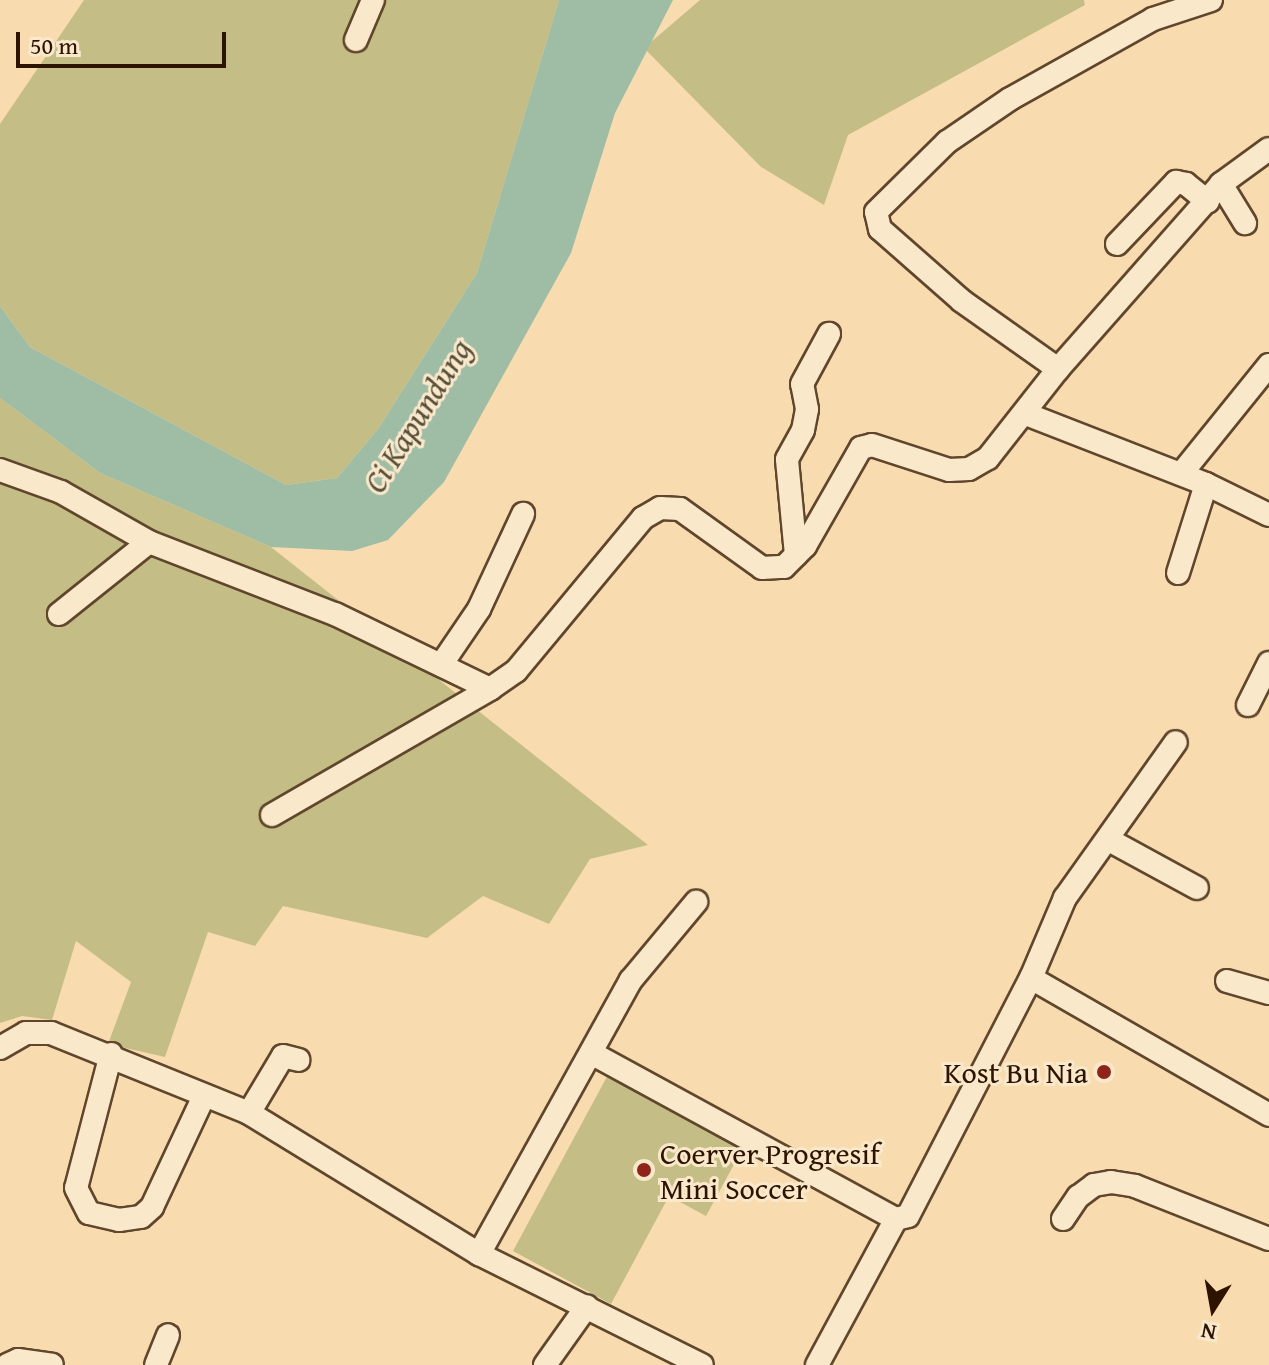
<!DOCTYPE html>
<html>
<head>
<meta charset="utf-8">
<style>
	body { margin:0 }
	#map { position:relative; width:1269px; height:1365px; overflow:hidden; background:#f8dcaf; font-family:"Gentium Book Plus",serif }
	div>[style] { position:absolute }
	.green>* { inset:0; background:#c4be86 }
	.water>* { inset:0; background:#9fbca5 }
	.roads { filter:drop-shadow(2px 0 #60462c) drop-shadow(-2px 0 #60462c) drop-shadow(0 2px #60462c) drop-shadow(0 -2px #60462c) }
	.minor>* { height:22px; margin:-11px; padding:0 11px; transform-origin:11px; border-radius:11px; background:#fae8cb }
	.dots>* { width:22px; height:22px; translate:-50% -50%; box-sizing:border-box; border:4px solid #fae8cb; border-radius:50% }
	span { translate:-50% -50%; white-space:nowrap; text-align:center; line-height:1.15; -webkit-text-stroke:6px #fae8cb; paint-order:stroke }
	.poi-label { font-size:30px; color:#2e1400 }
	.right { translate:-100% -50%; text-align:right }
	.left { translate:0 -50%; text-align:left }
	.water-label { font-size:32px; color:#564f3a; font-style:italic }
	.north { position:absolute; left:1173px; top:1269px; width:80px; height:80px; -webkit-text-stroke:6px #fae8cb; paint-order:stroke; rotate:191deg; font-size:22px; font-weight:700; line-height:32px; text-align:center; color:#2e1400 }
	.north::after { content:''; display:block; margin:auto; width:28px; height:36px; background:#2e1400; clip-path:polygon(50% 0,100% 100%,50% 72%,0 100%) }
	.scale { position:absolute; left:16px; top:32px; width:210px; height:36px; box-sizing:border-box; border:4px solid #2e1400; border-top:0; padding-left:10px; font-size:24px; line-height:28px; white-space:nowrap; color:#2e1400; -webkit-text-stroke:6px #fae8cb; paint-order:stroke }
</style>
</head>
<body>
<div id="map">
	<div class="green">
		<div style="clip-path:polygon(84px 0,559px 0,477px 273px,378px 429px,337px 478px,286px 485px,30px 347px,0 306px,0 124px)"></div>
		<div style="clip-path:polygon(700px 0,1084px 0,1085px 5px,848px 135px,824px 205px,761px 167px,644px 48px)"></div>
		<div style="clip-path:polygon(0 398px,100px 473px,271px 547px,648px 845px,590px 859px,549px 924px,483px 896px,427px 938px,283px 906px,255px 946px,208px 932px,165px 1057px,108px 1044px,131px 982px,76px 941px,52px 1020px,22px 1016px,0 1023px)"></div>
		<div style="clip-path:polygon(610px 1071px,745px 1144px,706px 1216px,669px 1196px,611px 1304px,513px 1251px)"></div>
	</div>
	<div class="water">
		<div style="clip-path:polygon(559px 0,673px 0,615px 113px,571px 253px,444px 482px,388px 540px,352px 551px,271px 547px,100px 473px,0 398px,0 306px,30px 347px,286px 485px,337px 478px,378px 429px,477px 273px)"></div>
	</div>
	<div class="roads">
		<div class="minor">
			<div style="left:356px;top:40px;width:43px;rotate:-67deg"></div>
			<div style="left:1221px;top:184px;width:46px;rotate:58.4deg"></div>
			<div style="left:1117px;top:244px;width:86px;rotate:-46.4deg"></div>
			<div style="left:1176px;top:182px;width:10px;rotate:11deg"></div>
			<div style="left:1186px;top:184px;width:28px;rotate:39deg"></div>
			<div style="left:1058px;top:369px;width:118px;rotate:-144.7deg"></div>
			<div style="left:962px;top:301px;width:109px;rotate:-138.7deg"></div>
			<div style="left:880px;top:229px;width:17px;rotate:-103deg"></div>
			<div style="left:876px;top:212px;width:100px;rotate:-44.6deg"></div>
			<div style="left:947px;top:142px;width:76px;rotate:-34.3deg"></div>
			<div style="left:1010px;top:99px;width:164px;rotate:-29.2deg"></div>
			<div style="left:1153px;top:19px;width:61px;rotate:-18.1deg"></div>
			<div style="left:1026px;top:414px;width:193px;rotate:21.3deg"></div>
			<div style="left:1206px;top:484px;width:70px;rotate:26.2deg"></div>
			<div style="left:0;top:470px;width:65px;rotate:19.8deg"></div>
			<div style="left:61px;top:492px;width:101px;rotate:29.6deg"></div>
			<div style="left:1181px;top:474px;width:140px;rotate:-51.1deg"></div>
			<div style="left:796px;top:555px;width:96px;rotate:-95.4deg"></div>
			<div style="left:787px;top:459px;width:33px;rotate:-61deg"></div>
			<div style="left:803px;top:430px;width:21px;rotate:-79deg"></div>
			<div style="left:807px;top:409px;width:25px;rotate:-101deg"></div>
			<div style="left:802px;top:384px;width:57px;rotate:-61.6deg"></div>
			<div style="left:1178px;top:573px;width:93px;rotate:-72.5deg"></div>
			<div style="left:59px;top:614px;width:115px;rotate:-38.7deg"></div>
			<div style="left:149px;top:542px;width:199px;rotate:21.2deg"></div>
			<div style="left:335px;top:614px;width:172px;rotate:25.8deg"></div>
			<div style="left:490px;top:689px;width:32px;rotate:-35deg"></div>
			<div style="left:516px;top:671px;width:199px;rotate:-50.3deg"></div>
			<div style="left:643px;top:518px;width:20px;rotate:-30deg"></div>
			<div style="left:660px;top:508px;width:20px;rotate:3deg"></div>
			<div style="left:680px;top:509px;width:101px;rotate:35.7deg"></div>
			<div style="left:762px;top:568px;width:22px;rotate:-3deg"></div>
			<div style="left:784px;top:567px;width:30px;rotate:-45deg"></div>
			<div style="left:805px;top:546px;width:113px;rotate:-60.3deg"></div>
			<div style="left:861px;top:448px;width:11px;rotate:-15deg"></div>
			<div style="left:872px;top:445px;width:81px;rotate:18deg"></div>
			<div style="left:949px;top:470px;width:20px;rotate:-3deg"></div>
			<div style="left:969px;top:469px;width:22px;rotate:-30deg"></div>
			<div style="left:988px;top:458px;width:113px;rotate:-51.8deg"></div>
			<div style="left:1058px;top:369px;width:247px;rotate:-48.6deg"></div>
			<div style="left:1221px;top:184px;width:59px;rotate:-36.1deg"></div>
			<div style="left:441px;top:665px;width:68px;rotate:-55.8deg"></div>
			<div style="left:479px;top:609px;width:105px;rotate:-65.1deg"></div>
			<div style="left:1248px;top:705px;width:47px;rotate:-63.4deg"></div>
			<div style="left:272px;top:815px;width:252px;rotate:-30deg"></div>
			<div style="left:1109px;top:840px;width:100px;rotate:28.6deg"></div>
			<div style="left:1031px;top:978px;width:275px;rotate:29.9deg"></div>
			<div style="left:1227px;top:981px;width:44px;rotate:15.9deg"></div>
			<div style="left:0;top:1048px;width:30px;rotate:-30deg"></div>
			<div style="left:26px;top:1033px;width:25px"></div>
			<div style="left:51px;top:1033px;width:214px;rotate:22deg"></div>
			<div style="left:249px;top:1113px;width:270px;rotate:31.5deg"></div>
			<div style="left:479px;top:1254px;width:249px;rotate:26.5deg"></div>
			<div style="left:111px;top:1054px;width:138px;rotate:104.6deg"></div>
			<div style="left:76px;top:1188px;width:28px;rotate:63deg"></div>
			<div style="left:89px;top:1213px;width:31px;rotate:13deg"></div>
			<div style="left:119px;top:1220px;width:22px;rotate:-8deg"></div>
			<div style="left:141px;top:1217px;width:15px;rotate:-42deg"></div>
			<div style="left:152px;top:1207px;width:123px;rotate:-64.9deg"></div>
			<div style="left:593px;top:1054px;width:345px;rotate:28.6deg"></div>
			<div style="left:896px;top:1219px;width:12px;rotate:-14deg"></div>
			<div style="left:908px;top:1216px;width:268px;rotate:-62.7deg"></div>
			<div style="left:1031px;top:978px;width:87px;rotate:-67deg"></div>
			<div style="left:1065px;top:898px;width:191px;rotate:-54.6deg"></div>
			<div style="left:249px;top:1113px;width:66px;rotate:-59.2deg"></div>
			<div style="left:283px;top:1056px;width:16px;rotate:14deg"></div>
			<div style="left:1063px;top:1219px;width:27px;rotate:-56deg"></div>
			<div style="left:1078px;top:1197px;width:20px;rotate:-37deg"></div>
			<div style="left:1094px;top:1185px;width:17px;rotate:-10deg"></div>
			<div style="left:1111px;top:1182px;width:24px;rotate:9deg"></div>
			<div style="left:1135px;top:1186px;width:144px;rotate:21.6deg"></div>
			<div style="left:479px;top:1254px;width:313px;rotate:-61deg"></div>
			<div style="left:631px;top:980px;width:102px;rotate:-50.2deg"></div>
			<div style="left:7px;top:1365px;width:12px;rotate:-24deg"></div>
			<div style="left:18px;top:1360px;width:34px;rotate:8deg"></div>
			<div style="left:156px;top:1365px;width:32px;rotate:-68deg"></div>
			<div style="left:545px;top:1365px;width:72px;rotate:-54.6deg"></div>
			<div style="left:817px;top:1365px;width:166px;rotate:-61.6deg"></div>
		</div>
	</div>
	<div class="dots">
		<div style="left:1104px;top:1072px;background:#8f2418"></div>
		<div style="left:644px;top:1170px;background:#8f2418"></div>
	</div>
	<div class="poi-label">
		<span class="right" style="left:1088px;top:1072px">Kost Bu Nia</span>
		<span class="left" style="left:660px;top:1170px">Coerver Progresif<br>Mini Soccer</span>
	</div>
	<div class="water-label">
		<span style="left:418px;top:416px;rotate:-58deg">Ci Kapundung</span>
	</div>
	<div class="north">N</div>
	<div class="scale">50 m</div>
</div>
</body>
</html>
